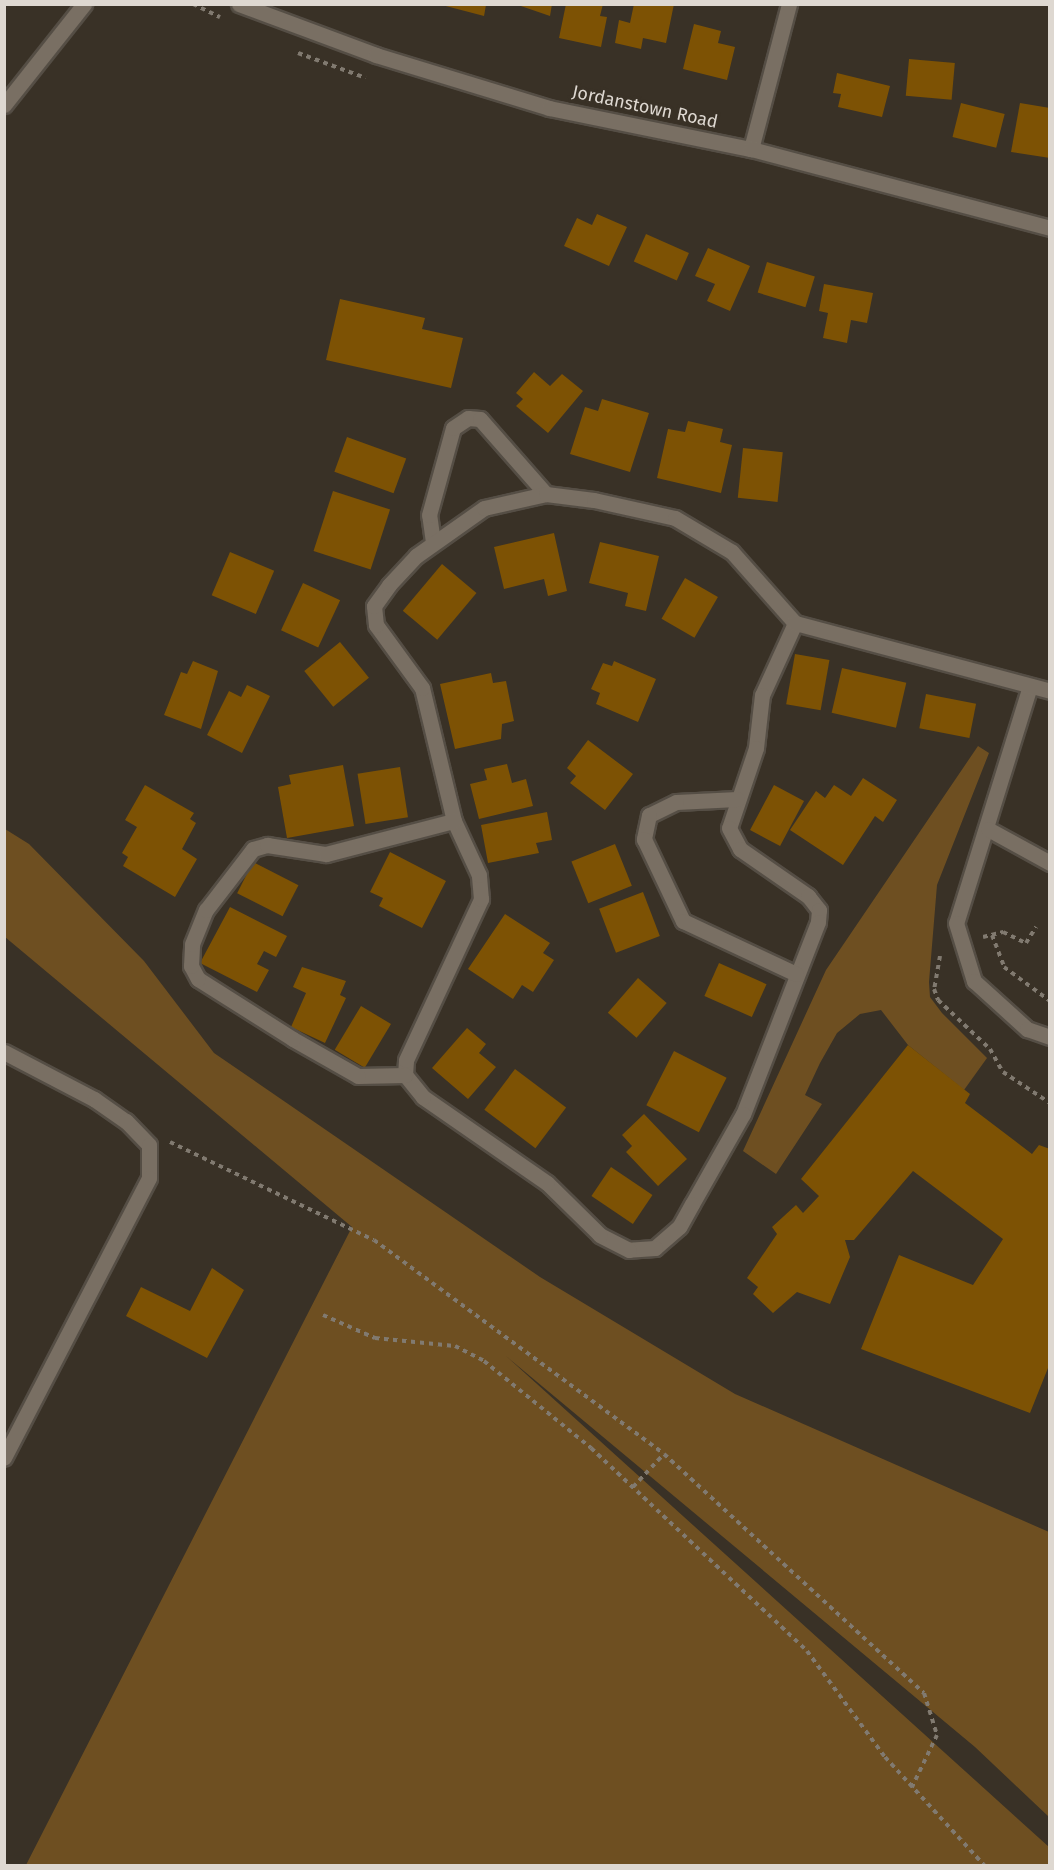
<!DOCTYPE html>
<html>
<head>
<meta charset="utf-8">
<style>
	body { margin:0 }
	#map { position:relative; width:1054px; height:1870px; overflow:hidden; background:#393126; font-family:"Fira Sans",sans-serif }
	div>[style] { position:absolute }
	.green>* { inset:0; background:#6e4f21 }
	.building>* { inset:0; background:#7d5204; transform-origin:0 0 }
	.path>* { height:4px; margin-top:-2px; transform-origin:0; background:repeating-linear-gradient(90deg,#817a70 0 4.5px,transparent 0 9px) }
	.roads { filter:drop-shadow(2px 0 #554e45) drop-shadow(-2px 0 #554e45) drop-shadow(0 2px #554e45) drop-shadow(0 -2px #554e45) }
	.service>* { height:15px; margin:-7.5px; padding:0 7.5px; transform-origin:7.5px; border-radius:7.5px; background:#796f63 }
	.minor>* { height:15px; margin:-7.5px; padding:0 7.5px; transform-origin:7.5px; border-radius:7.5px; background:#796f63 }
	.tertiary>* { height:15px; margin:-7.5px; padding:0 7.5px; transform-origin:7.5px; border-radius:7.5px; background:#796f63 }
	span { translate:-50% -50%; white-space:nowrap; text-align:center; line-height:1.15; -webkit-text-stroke:6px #393126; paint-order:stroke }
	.street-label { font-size:18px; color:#ded8d1 }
	.frame { position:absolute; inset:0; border:6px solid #ded8d1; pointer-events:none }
</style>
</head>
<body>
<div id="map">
	<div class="green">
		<div style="clip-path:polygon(978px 746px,989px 753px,937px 885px,929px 982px,930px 997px,942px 1013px,987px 1058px,964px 1090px,908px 1045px,881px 1010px,860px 1014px,837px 1033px,820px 1063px,805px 1095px,822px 1104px,776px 1174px,743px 1151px,826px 970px)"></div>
		<div style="clip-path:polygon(5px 829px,29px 844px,144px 961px,214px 1053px,540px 1277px,735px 1394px,1049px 1532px,1049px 1817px,975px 1747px,506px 1356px,1049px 1847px,1049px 1865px,26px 1865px,352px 1227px,5px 937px)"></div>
	</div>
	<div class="building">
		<div style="clip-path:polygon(515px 4px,552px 4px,550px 16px)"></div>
		<div style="clip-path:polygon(566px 4px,603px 4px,600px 16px,607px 17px,601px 47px,559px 38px)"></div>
		<div style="clip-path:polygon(634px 4px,674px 4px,666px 43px,643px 38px,641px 49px,615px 43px,619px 20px,630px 23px)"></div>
		<div style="clip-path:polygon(442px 5px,486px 5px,484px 16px)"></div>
		<div style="clip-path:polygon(694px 24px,721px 31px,718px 43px,735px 47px,727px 80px,683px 69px)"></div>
		<div style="left:909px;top:59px;width:46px;height:37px;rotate:5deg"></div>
		<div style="clip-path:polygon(837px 73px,890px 86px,882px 117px,838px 107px,841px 94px,833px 93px)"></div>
		<div style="left:961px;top:103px;width:45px;height:35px;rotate:14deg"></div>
		<div style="clip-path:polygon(1020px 103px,1050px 108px,1050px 158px,1011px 152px)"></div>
		<div style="clip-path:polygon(597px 214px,627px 227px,609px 266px,564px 246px,577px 218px,592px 225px)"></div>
		<div style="left:646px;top:234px;width:47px;height:30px;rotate:24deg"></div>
		<div style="clip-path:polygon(708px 248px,750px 266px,730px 311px,707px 301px,715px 284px,695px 276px)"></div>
		<div style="left:767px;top:262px;width:50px;height:32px;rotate:17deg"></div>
		<div style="clip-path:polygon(824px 284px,873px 293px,867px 323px,851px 320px,847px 343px,823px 338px,828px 313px,819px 311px)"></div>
		<div style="clip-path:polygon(340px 299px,425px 318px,422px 329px,463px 338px,451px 388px,326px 360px)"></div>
		<div style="clip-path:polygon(534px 372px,550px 386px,562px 374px,583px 391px,548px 433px,516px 406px,523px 399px,516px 393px)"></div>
		<div style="clip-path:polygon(602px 399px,649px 413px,630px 472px,570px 454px,585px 407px,598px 411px)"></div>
		<div style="clip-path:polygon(688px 421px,723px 429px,720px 442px,732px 445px,721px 493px,657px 478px,668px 429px,685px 432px)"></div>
		<div style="left:347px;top:437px;width:63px;height:37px;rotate:20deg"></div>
		<div style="left:743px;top:448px;width:40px;height:50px;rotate:6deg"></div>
		<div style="left:333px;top:491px;width:60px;height:63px;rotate:18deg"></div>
		<div style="clip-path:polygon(554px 533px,567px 591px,548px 596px,544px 579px,504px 589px,494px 547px)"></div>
		<div style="clip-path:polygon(600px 542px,659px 556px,646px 611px,625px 606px,628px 593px,589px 583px)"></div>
		<div style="left:230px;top:552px;width:48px;height:47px;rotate:23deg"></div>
		<div style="left:442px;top:564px;width:45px;height:61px;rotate:40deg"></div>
		<div style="left:685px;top:578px;width:38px;height:47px;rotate:30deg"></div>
		<div style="left:303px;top:583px;width:41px;height:52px;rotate:25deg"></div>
		<div style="left:340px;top:642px;width:46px;height:46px;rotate:51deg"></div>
		<div style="left:795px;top:654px;width:35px;height:51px;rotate:10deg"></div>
		<div style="clip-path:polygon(193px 661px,218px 671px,201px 729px,164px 715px,181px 672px,187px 674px)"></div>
		<div style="clip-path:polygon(614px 661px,656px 679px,638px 722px,596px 704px,600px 693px,591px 689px,603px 663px,612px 666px)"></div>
		<div style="left:842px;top:668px;width:66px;height:46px;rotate:13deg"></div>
		<div style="clip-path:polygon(491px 673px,493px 683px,506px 681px,514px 721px,502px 724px,501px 739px,455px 749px,440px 684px)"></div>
		<div style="clip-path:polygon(247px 685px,270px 696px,242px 753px,207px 735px,229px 691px,241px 697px)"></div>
		<div style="left:926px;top:694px;width:51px;height:35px;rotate:11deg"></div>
		<div style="clip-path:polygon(588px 740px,633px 774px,605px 810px,570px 783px,576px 776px,567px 768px)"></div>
		<div style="clip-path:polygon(507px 764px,512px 783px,526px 779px,533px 806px,479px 819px,470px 784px,487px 780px,484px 769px)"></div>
		<div style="clip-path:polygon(343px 765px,354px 826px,287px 838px,278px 787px,291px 784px,289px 775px)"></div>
		<div style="left:400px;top:767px;width:51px;height:43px;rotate:81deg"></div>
		<div style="clip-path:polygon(863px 778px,897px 800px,883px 822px,875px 816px,843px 865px,790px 830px,816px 791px,825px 798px,834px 785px,851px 796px)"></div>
		<div style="clip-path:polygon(145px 785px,194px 813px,190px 819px,196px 823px,182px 849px,197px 859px,175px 897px,123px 866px,128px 857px,122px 853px,137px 827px,125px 820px)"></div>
		<div style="left:774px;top:785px;width:34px;height:51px;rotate:28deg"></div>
		<div style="clip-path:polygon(547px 812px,552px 840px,536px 843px,539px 853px,488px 863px,481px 825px)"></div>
		<div style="left:615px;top:844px;width:45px;height:47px;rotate:68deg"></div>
		<div style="clip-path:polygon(390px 852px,446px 881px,422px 928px,379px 906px,383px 898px,370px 892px)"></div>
		<div style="left:253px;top:862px;width:51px;height:35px;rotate:27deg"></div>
		<div style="left:643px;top:892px;width:47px;height:47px;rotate:69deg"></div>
		<div style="clip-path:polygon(230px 907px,287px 936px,276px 957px,264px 951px,257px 964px,269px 970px,257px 992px,200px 963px)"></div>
		<div style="clip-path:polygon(505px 914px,550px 943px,543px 953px,554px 960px,533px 992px,522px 985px,513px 999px,468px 969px)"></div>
		<div style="left:719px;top:963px;width:52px;height:36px;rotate:24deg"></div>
		<div style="clip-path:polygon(302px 967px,346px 981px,340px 995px,346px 998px,325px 1043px,291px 1027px,306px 993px,293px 987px)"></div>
		<div style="left:638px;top:978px;width:38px;height:46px;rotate:41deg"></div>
		<div style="left:361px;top:1006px;width:35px;height:51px;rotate:31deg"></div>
		<div style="clip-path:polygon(467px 1028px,486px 1044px,479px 1053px,496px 1067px,468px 1099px,432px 1068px)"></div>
		<div style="clip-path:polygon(908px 1045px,970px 1094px,965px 1103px,1032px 1154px,1039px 1145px,1050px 1149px,1050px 1363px,1030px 1413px,861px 1349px,899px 1255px,973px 1285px,1003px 1239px,913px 1171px,854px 1240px,845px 1240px,850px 1257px,830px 1304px,797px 1292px,773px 1313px,753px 1294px,758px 1287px,747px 1278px,777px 1234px,772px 1227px,796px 1205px,803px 1213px,819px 1196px,801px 1179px)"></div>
		<div style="left:674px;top:1051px;width:59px;height:61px;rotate:27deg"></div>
		<div style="left:515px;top:1069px;width:64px;height:51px;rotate:37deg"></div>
		<div style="clip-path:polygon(644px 1114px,687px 1159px,658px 1186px,626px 1152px,632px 1146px,622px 1135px)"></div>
		<div style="left:611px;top:1167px;width:50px;height:35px;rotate:34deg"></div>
		<div style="clip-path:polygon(212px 1268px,244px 1290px,207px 1358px,126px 1316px,141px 1287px,190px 1311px)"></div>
	</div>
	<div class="path">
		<div style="left:193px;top:4px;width:30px;rotate:26deg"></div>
		<div style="left:298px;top:53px;width:72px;rotate:20.2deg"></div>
		<div style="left:992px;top:935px;width:34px;rotate:69deg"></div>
		<div style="left:1004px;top:967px;width:57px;rotate:36.5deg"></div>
		<div style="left:983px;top:937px;width:21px;rotate:-14deg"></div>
		<div style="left:1003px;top:932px;width:25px;rotate:26deg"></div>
		<div style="left:1026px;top:943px;width:19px;rotate:-58deg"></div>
		<div style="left:940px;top:956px;width:34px;rotate:100deg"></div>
		<div style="left:934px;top:989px;width:12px;rotate:70deg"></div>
		<div style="left:938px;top:1000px;width:71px;rotate:43.3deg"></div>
		<div style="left:990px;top:1049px;width:26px;rotate:61deg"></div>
		<div style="left:1003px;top:1072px;width:56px;rotate:33.4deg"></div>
		<div style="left:170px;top:1142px;width:226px;rotate:25.7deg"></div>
		<div style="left:374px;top:1240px;width:360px;rotate:36.4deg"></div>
		<div style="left:664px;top:1454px;width:353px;rotate:42.6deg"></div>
		<div style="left:924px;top:1693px;width:44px;rotate:72.8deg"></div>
		<div style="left:937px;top:1735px;width:58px;rotate:115.7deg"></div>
		<div style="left:323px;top:1315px;width:57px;rotate:23.9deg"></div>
		<div style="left:375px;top:1338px;width:80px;rotate:5.7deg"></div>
		<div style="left:455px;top:1346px;width:33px;rotate:27deg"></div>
		<div style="left:484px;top:1361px;width:138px;rotate:39.1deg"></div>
		<div style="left:591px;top:1448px;width:296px;rotate:43.2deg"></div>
		<div style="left:807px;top:1651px;width:132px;rotate:53.7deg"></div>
		<div style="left:885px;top:1757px;width:148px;rotate:47.5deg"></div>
		<div style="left:633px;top:1487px;width:45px;rotate:-46.8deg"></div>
	</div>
	<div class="roads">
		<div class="service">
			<div style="left:4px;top:105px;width:129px;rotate:-51.6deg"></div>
			<div style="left:1030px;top:686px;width:248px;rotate:107.3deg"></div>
			<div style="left:956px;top:923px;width:61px;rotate:72.8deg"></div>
			<div style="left:974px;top:981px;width:72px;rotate:42.2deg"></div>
			<div style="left:1027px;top:1029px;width:24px;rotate:19deg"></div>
			<div style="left:988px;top:829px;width:71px;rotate:28.7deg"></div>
			<div style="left:4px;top:1052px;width:102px;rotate:27.6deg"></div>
			<div style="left:94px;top:1099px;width:39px;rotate:35deg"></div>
			<div style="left:126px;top:1121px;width:33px;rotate:46deg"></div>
			<div style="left:149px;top:1145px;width:33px;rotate:90deg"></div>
			<div style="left:149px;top:1178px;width:315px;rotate:117.4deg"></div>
		</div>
		<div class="minor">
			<div style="left:751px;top:149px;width:150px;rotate:-75.3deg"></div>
			<div style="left:433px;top:542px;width:27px;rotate:-98deg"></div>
			<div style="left:429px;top:515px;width:90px;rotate:-74.6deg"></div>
			<div style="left:453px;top:428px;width:18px;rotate:-34deg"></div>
			<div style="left:468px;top:418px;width:12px;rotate:5deg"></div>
			<div style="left:480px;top:419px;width:100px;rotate:48.7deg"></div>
			<div style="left:795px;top:623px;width:79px;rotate:114.6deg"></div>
			<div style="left:762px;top:695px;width:53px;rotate:96.5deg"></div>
			<div style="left:756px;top:748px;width:84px;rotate:108.6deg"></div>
			<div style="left:729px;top:828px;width:24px;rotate:62deg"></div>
			<div style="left:740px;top:849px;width:83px;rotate:34.7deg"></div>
			<div style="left:808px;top:896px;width:18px;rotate:52deg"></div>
			<div style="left:819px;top:910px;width:12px;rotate:95deg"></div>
			<div style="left:818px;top:922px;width:206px;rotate:111.3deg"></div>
			<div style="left:743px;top:1114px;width:103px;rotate:119.5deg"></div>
			<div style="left:692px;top:1204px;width:26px;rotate:119deg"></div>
			<div style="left:679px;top:1227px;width:32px;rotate:139deg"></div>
			<div style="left:655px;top:1248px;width:26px;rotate:176deg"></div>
			<div style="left:629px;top:1250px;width:33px;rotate:-153deg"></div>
			<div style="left:600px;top:1235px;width:74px;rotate:-135.5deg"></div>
			<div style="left:547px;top:1183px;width:151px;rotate:-145.3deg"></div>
			<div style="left:423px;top:1097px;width:28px;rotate:-129deg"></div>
			<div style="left:405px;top:1075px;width:15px;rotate:-86deg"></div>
			<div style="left:406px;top:1060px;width:178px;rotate:-65deg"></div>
			<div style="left:481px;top:899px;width:24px;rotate:-95deg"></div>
			<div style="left:479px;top:875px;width:60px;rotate:-114.8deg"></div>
			<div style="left:454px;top:821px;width:137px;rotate:-103.5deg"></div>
			<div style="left:422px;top:688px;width:78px;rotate:-126.1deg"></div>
			<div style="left:376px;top:625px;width:19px;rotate:-96deg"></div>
			<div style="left:374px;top:606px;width:26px;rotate:-54deg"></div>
			<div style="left:389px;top:585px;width:40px;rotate:-47deg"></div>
			<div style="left:416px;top:556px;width:83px;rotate:-35.2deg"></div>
			<div style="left:484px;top:508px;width:64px;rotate:-12.7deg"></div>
			<div style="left:546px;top:494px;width:48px;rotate:7.1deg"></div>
			<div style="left:594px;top:500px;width:83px;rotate:12.5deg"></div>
			<div style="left:675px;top:518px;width:66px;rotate:30.8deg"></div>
			<div style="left:732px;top:552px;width:95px;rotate:48.4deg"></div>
			<div style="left:795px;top:623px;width:264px;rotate:14.9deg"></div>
			<div style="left:737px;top:799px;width:61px;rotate:177.2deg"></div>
			<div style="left:676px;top:802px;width:30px;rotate:154deg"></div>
			<div style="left:649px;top:815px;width:25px;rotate:102deg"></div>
			<div style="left:644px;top:839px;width:91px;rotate:64.6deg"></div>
			<div style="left:683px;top:921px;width:125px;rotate:25.1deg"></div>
			<div style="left:405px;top:1075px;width:47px;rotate:178.8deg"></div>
			<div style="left:358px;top:1076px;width:75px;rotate:-150.4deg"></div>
			<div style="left:293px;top:1039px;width:112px;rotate:-147.7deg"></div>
			<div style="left:198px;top:979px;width:15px;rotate:-118deg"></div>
			<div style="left:191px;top:966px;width:22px;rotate:-87deg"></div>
			<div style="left:192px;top:944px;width:37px;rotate:-68deg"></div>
			<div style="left:206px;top:910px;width:77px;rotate:-52.4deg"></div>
			<div style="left:253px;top:849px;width:15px;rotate:-16deg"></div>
			<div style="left:267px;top:845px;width:60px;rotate:8.7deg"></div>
			<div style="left:326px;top:854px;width:132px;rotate:-14.5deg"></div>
		</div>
		<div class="tertiary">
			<div style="left:239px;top:4px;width:146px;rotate:20.4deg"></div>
			<div style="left:376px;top:55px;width:181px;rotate:17deg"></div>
			<div style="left:549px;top:108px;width:206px;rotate:11.5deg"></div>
			<div style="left:751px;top:149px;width:309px;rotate:14.8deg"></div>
		</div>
	</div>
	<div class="street-label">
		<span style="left:645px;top:107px;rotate:12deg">Jordanstown Road</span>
	</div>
	<div class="frame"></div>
</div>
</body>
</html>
